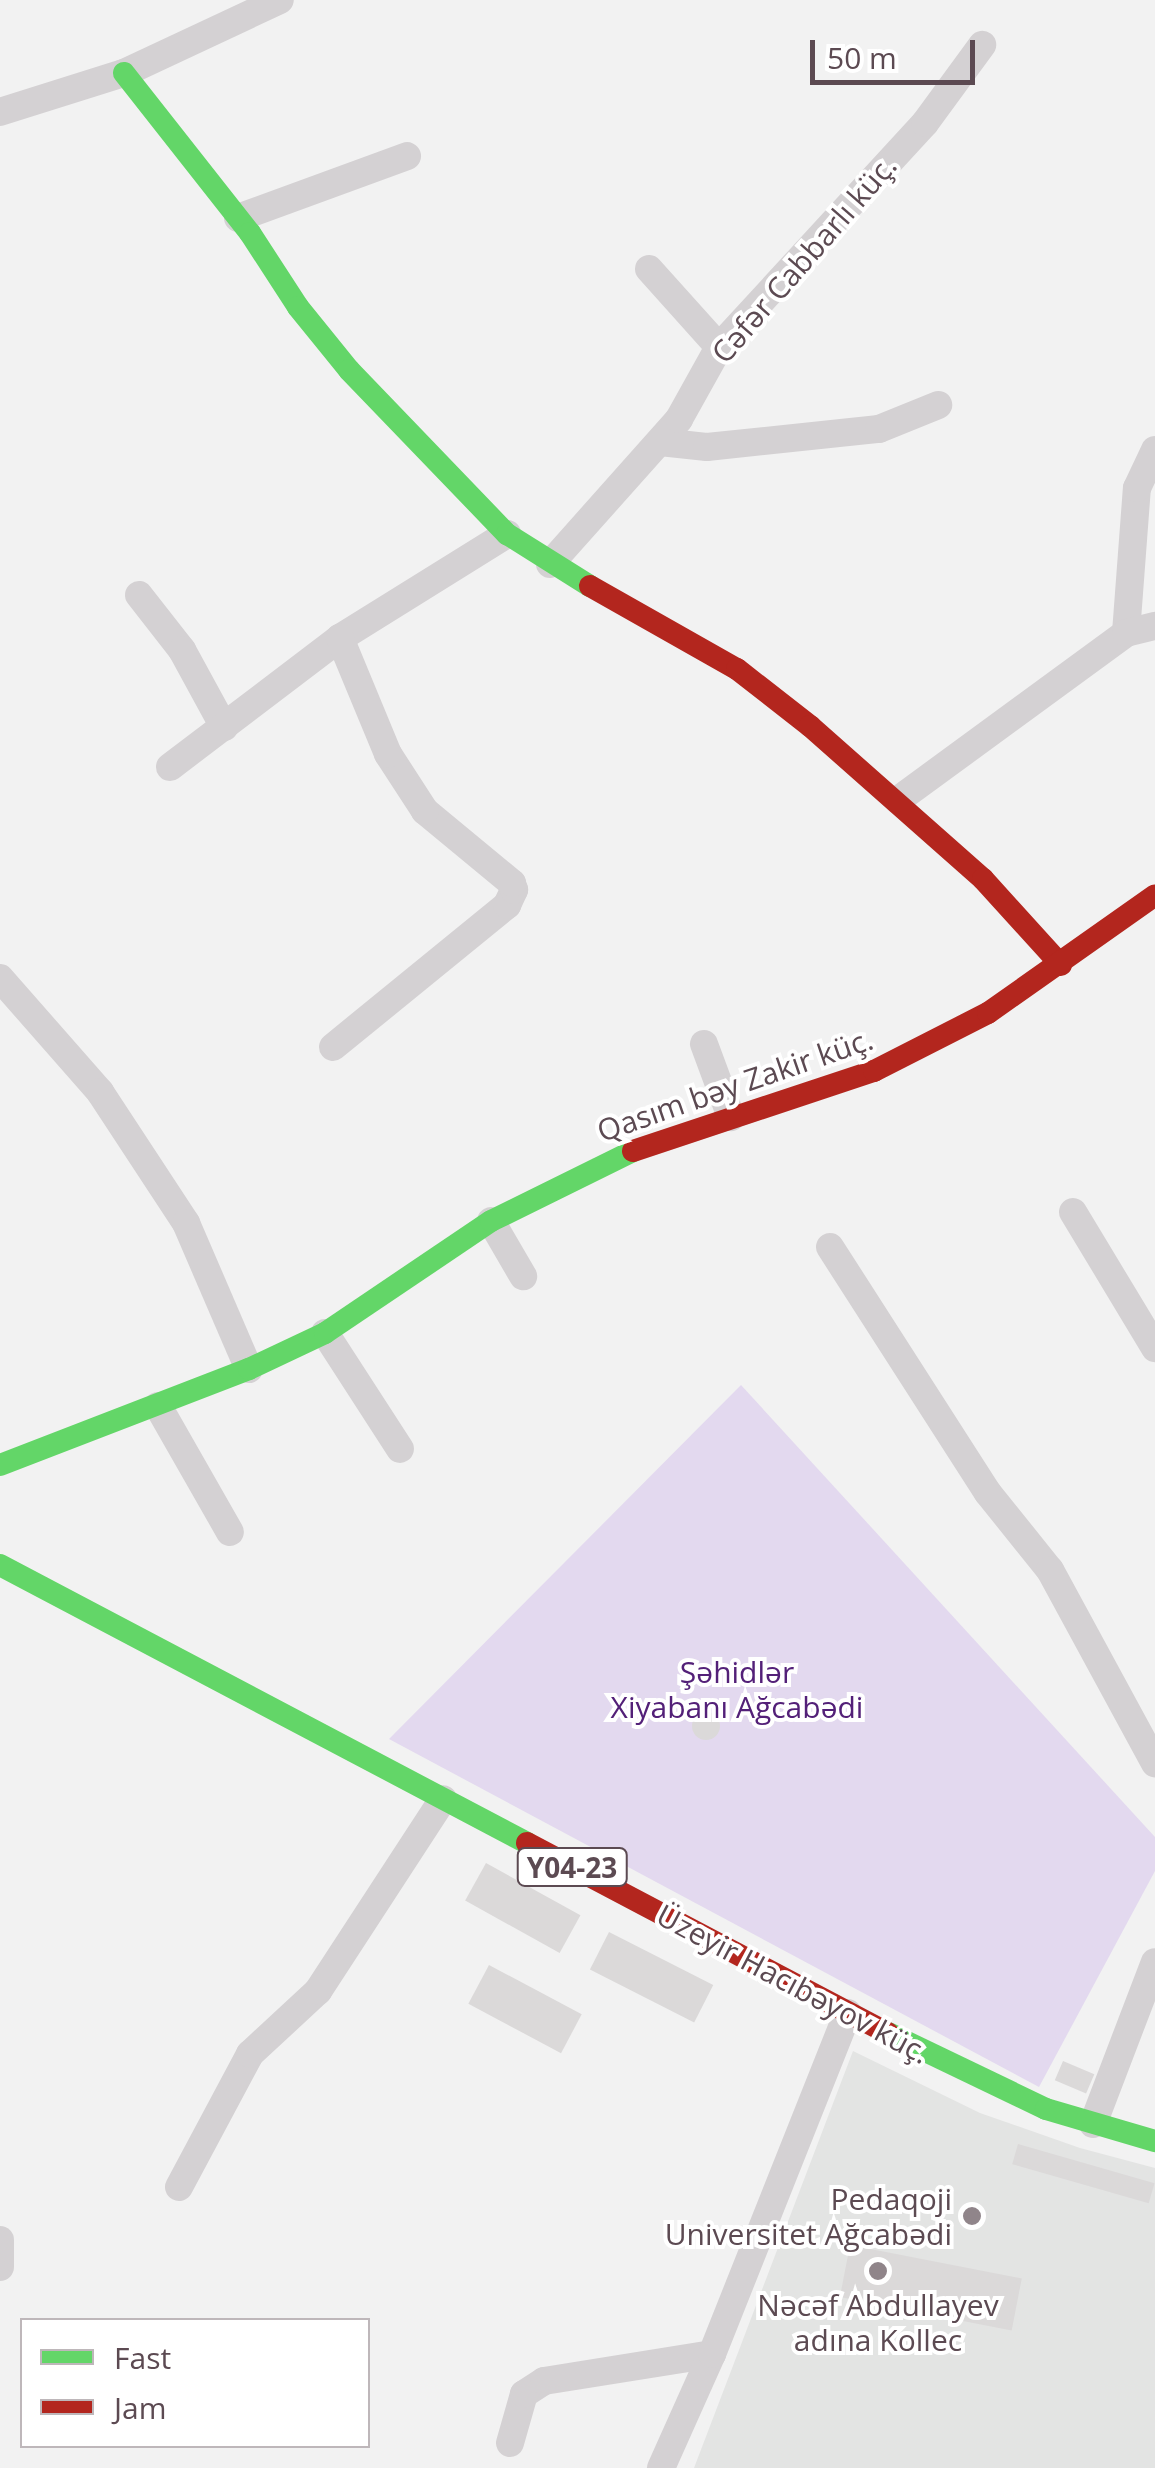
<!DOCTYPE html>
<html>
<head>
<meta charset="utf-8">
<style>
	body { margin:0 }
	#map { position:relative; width:1155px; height:2468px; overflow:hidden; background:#f2f2f2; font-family:"Open Sans",sans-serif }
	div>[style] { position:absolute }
	.education>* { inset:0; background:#e3e4e3 }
	.green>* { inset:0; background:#e3d9ef }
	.building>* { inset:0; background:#dbd9d9; transform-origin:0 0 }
	.round { border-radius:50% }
	.street>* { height:28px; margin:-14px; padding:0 14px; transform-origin:14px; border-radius:14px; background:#d4d1d3 }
	.fast>* { height:22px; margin:-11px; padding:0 11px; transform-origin:11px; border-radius:11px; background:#63d668 }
	.jam>* { height:22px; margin:-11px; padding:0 11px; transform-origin:11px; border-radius:11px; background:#b3261e }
	.dots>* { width:28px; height:28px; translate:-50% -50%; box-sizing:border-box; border:5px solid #fff; border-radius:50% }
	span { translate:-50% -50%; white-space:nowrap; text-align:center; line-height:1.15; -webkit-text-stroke:8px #fff; paint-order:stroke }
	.shield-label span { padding:2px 8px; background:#fff; border:2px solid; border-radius:8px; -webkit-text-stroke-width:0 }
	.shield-label { font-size:28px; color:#5c4a52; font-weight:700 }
	.street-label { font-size:30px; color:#5c4a52 }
	.park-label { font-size:30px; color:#532078 }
	.poi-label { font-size:30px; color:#5c4a52 }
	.right { translate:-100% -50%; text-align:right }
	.legend { position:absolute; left:20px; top:2318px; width:350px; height:130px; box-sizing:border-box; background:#fff; border:2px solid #beb7ba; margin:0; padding:12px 18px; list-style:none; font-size:30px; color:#5c4a52 }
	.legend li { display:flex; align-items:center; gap:20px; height:50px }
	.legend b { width:50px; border:2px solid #beb7ba }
	.scale { position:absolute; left:810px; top:40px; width:165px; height:45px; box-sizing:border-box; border:5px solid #5c4a52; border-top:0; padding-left:12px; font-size:30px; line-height:35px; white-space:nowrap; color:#5c4a52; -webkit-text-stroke:8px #fff; paint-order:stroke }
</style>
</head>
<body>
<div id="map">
	<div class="education">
		<div style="clip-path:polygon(853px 2051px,980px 2113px,1080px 2148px,1155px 2168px,1155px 2468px,694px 2468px)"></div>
	</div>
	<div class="green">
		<div style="clip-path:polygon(741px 1385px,1155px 1837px,1155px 1871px,1039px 2087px,389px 1739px)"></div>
	</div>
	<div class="building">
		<div class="round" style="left:692px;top:1712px;width:28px;height:28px"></div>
		<div style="left:486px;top:1863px;width:108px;height:43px;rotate:29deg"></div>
		<div style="left:609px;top:1932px;width:117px;height:42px;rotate:27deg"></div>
		<div style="left:489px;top:1965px;width:105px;height:44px;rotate:28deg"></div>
		<div style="left:1063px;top:2061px;width:34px;height:21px;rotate:23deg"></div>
		<div style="left:1018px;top:2144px;width:142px;height:21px;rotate:16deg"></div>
		<div style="left:850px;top:2245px;width:175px;height:53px;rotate:11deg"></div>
	</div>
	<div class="street">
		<div style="left:0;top:112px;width:130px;rotate:-17.5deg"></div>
		<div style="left:124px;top:73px;width:172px;rotate:-25.1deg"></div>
		<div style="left:238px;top:218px;width:180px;rotate:-20.1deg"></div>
		<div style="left:649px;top:269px;width:105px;rotate:48.1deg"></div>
		<div style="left:660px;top:442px;width:47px;rotate:6.1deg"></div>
		<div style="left:707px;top:447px;width:173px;rotate:-6deg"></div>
		<div style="left:879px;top:429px;width:64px;rotate:-22.1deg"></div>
		<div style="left:550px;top:564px;width:194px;rotate:-48.3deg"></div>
		<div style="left:679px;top:419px;width:82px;rotate:-60.9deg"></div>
		<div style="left:719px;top:347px;width:304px;rotate:-47.4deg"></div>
		<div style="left:925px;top:123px;width:97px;rotate:-53.8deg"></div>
		<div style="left:139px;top:595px;width:70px;rotate:52deg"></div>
		<div style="left:182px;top:650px;width:88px;rotate:61.4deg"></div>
		<div style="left:1126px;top:633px;width:145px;rotate:-85.7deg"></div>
		<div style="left:1137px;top:488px;width:42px;rotate:-64.7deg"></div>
		<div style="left:170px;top:767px;width:213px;rotate:-37.2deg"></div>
		<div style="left:340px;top:638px;width:197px;rotate:-31.9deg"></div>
		<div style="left:898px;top:800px;width:283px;rotate:-36.2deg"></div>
		<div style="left:1126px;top:633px;width:30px;rotate:-14deg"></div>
		<div style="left:0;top:978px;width:152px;rotate:48.7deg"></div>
		<div style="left:100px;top:1092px;width:157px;rotate:56.7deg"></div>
		<div style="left:186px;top:1223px;width:159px;rotate:66.7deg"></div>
		<div style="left:704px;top:1044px;width:78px;rotate:69.7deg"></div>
		<div style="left:333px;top:1047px;width:225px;rotate:-39.2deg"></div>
		<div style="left:507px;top:905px;width:17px;rotate:-65deg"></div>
		<div style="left:514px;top:890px;width:7px;rotate:-106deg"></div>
		<div style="left:512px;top:883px;width:113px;rotate:-140.4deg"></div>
		<div style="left:425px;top:811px;width:68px;rotate:-123deg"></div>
		<div style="left:388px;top:754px;width:126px;rotate:-112.5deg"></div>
		<div style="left:1073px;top:1212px;width:159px;rotate:58.9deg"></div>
		<div style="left:491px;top:1221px;width:64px;rotate:59.8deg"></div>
		<div style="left:830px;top:1247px;width:292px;rotate:57.3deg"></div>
		<div style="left:988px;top:1493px;width:99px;rotate:51.2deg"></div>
		<div style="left:1050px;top:1570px;width:220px;rotate:61.5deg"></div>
		<div style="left:325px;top:1333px;width:138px;rotate:57.1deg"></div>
		<div style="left:158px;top:1406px;width:145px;rotate:60.3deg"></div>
		<div style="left:1093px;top:2124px;width:173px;rotate:-69.1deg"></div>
		<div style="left:179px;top:2187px;width:151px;rotate:-61.9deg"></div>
		<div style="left:250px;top:2054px;width:93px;rotate:-42.8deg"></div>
		<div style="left:318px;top:1991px;width:229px;rotate:-56.9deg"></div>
		<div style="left:0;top:2240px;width:27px;rotate:90deg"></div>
		<div style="left:510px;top:2443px;width:51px;rotate:-74.1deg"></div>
		<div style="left:524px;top:2394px;width:24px;rotate:-33deg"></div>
		<div style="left:544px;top:2381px;width:170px;rotate:-9.1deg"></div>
		<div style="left:661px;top:2468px;width:125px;rotate:-65.9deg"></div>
		<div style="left:712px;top:2354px;width:367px;rotate:-68.3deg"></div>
	</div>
	<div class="fast">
		<div style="left:124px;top:73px;width:204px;rotate:51.8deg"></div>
		<div style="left:250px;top:233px;width:88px;rotate:57deg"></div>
		<div style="left:298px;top:307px;width:81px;rotate:51deg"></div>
		<div style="left:349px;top:370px;width:228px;rotate:46.1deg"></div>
		<div style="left:507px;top:534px;width:98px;rotate:32.1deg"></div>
		<div style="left:0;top:1465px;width:267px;rotate:-21.1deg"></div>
		<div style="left:249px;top:1369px;width:84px;rotate:-25.3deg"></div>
		<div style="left:325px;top:1333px;width:200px;rotate:-34deg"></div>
		<div style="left:491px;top:1221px;width:158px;rotate:-26.2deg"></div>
		<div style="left:0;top:1565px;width:596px;rotate:27.81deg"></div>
		<div style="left:888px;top:2033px;width:175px;rotate:25.7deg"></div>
		<div style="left:1046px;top:2109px;width:114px;rotate:16.4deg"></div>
	</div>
	<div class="jam">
		<div style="left:590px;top:586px;width:169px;rotate:29.5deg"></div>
		<div style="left:737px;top:669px;width:93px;rotate:38deg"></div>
		<div style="left:810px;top:726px;width:231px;rotate:41.5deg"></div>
		<div style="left:983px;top:879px;width:116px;rotate:47.8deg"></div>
		<div style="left:633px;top:1151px;width:254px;rotate:-18.4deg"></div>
		<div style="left:874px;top:1071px;width:128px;rotate:-27deg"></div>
		<div style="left:988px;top:1013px;width:204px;rotate:-35.2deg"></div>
		<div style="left:527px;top:1843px;width:408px;rotate:27.8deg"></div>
	</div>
	<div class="dots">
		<div style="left:972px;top:2216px;background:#90858a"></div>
		<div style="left:878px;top:2271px;background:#90858a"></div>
	</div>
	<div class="shield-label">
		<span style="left:572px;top:1867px">Y04-23</span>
	</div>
	<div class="street-label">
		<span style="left:804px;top:259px;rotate:-49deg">Cəfər Cabbarlı küç.</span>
		<span style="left:735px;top:1085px;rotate:-19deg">Qasım bəy Zakir küç.</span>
		<span style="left:793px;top:1984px;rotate:28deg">Üzeyir Hacıbəyov küç.</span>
	</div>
	<div class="park-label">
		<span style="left:737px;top:1689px">Şəhidlər<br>Xiyabanı Ağcabədi</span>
	</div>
	<div class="poi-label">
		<span class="right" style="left:952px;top:2216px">Pedaqoji<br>Universitet Ağcabədi</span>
		<span style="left:878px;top:2322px">Nəcəf Abdullayev<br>adına Kollec</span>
	</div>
	<ul class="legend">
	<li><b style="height:12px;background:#63d668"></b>Fast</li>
	<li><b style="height:12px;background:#b3261e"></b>Jam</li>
	</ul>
	<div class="scale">50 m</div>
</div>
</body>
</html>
